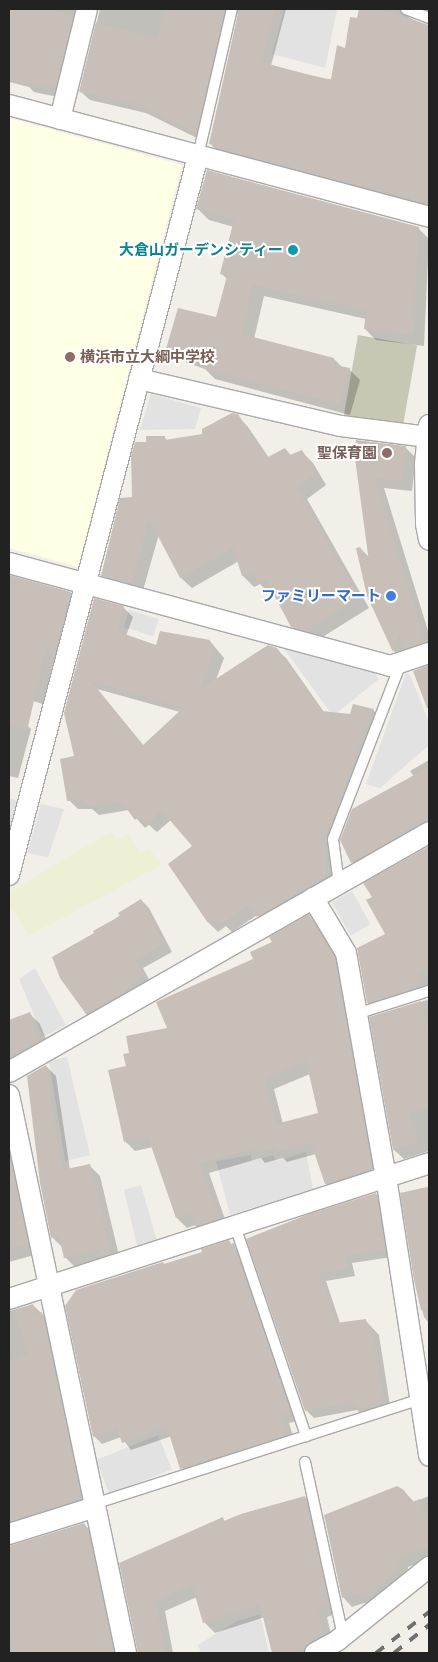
<!DOCTYPE html>
<html>
<head>
<meta charset="utf-8">
<style>
	body { margin:0 }
	#map { position:relative; width:438px; height:1662px; overflow:hidden; background:#f2efe9; font-family:Mulish,"Noto Sans JP",sans-serif }
	div>[style] { position:absolute }
	.education>* { inset:0; background:#ffffe5 }
	.construction>* { inset:0; background:#c7c7b4; transform-origin:0 0 }
	.farmland>* { inset:0; background:#eef0d5 }
	.parking>* { inset:0; background:#e2e2e2; transform-origin:0 0 }
	.shadow>* { inset:0; background:#0003 }
	.building>* { inset:0; background:#c7bfb8 }
	.roads { filter:drop-shadow(1px 0 #a9a9a9) drop-shadow(-1px 0 #a9a9a9) drop-shadow(0 1px #a9a9a9) drop-shadow(0 -1px #a9a9a9) }
	.lane>* { height:10px; margin:-5px; padding:0 5px; transform-origin:5px; border-radius:5px; background:#fff }
	.street>* { height:20px; margin:-10px; padding:0 10px; transform-origin:10px; border-radius:10px; background:#fff }
	.rail>* { height:4px; margin-top:-2px; transform-origin:0; background:repeating-linear-gradient(90deg,#707070 0 10px,transparent 0 20px) }
	.dots>* { width:14px; height:14px; translate:-50% -50%; box-sizing:border-box; border:2px solid #fff; border-radius:50% }
	span { translate:-50% -50%; white-space:nowrap; text-align:center; line-height:1.15; -webkit-text-stroke:4px #fff; paint-order:stroke }
	.culture-label { font-size:15px; color:#0d838f; font-weight:700 }
	.right { translate:-100% -50%; text-align:right }
	.education-label { font-size:15px; color:#785e54; font-weight:700 }
	.left { translate:0 -50%; text-align:left }
	.shop-label { font-size:15px; color:#366cbe; font-weight:700 }
	.frame { position:absolute; inset:0; border:10px solid #222; pointer-events:none }
</style>
</head>
<body>
<div id="map">
	<div class="education">
		<div style="clip-path:polygon(9px 118px,182px 165px,78px 567px,9px 548px)"></div>
	</div>
	<div class="construction">
		<div style="left:358px;top:335px;width:60px;height:86px;rotate:10deg"></div>
	</div>
	<div class="farmland">
		<div style="clip-path:polygon(110px 832px,117px 839px,128px 834px,141px 853px,149px 848px,161px 865px,29px 936px,10px 906px,13px 890px)"></div>
	</div>
	<div class="parking">
		<div style="clip-path:polygon(284px 9px,337px 9px,325px 68px,272px 54px)"></div>
		<div style="clip-path:polygon(151px 394px,201px 408px,195px 429px,140px 430px)"></div>
		<div style="left:129px;top:610px;width:31px;height:18px;rotate:17deg"></div>
		<div style="clip-path:polygon(282px 646px,370px 667px,379px 679px,333px 716px)"></div>
		<div style="clip-path:polygon(406px 673px,410px 675px,429px 722px,429px 745px,380px 788px,366px 784px)"></div>
		<div style="clip-path:polygon(9px 798px,19px 801px,9px 840px)"></div>
		<div style="clip-path:polygon(41px 804px,64px 809px,48px 857px,27px 853px)"></div>
		<div style="left:352px;top:891px;width:38px;height:23px;rotate:61deg"></div>
		<div style="clip-path:polygon(35px 968px,66px 1025px,43px 1037px,19px 979px)"></div>
		<div style="clip-path:polygon(67px 1057px,90px 1155px,65px 1161px,49px 1061px)"></div>
		<div style="clip-path:polygon(306px 1152px,313px 1189px,230px 1215px,216px 1161px,251px 1155px,252px 1161px,273px 1155px,276px 1161px)"></div>
		<div style="clip-path:polygon(141px 1185px,157px 1241px,137px 1246px,124px 1190px)"></div>
		<div style="left:158px;top:1435px;width:37px;height:67px;rotate:68deg"></div>
		<div style="clip-path:polygon(260px 1614px,269px 1653px,201px 1653px,198px 1645px,235px 1622px)"></div>
	</div>
	<div class="shadow">
		<div style="clip-path:polygon(9px 9px,91px 9px,58px 97px,34px 92px,29px 87px,9px 82px)"></div>
		<div style="clip-path:polygon(100px 9px,286px 9px,271px 66px,332px 80px,358px 20px,360px 9px,429px 9px,429px 16px,415px 11px,408px 17px,429px 27px,429px 209px,219px 153px,210px 143px,239px 13px,234px 17px,205px 142px,146px 113px,90px 100px,80px 91px)"></div>
		<div style="clip-path:polygon(198px 209px,418px 228px,429px 239px,424px 346px,376px 340px,365px 329px,366px 319px,264px 296px,254px 339px,334px 359px,343px 368px,349px 369px,360px 380px,350px 415px,215px 379px,205px 369px,179px 360px,167px 349px,217px 319px,228px 280px,222px 274px,234px 227px,209px 220px)"></div>
		<div style="clip-path:polygon(237px 415px,248px 427px,269px 458px,285px 449px,292px 456px,302px 452px,313px 463px,326px 485px,307px 499px,369px 608px,316px 641px,303px 637px,292px 626px,274px 592px,269px 593px,260px 584px,254px 587px,243px 576px,239px 561px,192px 588px,181px 578px,159px 534px,142px 594px,113px 586px,103px 575px,133px 499px,147px 444px,164px 437px,168px 441px,203px 436px)"></div>
		<div style="clip-path:polygon(405px 447px,416px 458px,412px 491px,384px 488px,429px 634px,429px 654px,404px 660px,394px 651px,369px 596px,360px 548px,370px 558px,356px 451px)"></div>
		<div style="clip-path:polygon(9px 578px,70px 593px,79px 601px,60px 670px,53px 663px,43px 704px,9px 694px)"></div>
		<div style="clip-path:polygon(evenodd,95px 600px,124px 608px,133px 617px,126px 636px,157px 646px,161px 632px,210px 641px,224px 658px,216px 680px,276px 649px,286px 658px,324px 712px,351px 715px,373px 710px,382px 719px,338px 833px,334px 887px,267px 925px,257px 915px,232px 932px,226px 926px,218px 932px,209px 923px,169px 864px,194px 846px,171px 820px,157px 832px,149px 825px,145px 828px,129px 810px,99px 815px,92px 809px,78px 809px,69px 800px,95px 600px,97px 689px,180px 712px,144px 746px,97px 689px)"></div>
		<div style="clip-path:polygon(9px 718px,23px 721px,31px 729px,18px 778px,9px 776px)"></div>
		<div style="clip-path:polygon(429px 760px,429px 833px,362px 872px,352px 862px,414px 777px,410px 771px)"></div>
		<div style="clip-path:polygon(429px 847px,429px 989px,378px 1012px,368px 1003px,358px 949px,387px 934px,373px 898px,365px 884px)"></div>
		<div style="clip-path:polygon(141px 900px,149px 908px,172px 952px,143px 968px,152px 985px,95px 1022px,86px 1014px,96px 933px)"></div>
		<div style="clip-path:polygon(evenodd,309px 916px,319px 926px,344px 969px,382px 1179px,336px 1194px,326px 1184px,316px 1154px,287px 1162px,283px 1158px,265px 1163px,261px 1158px,209px 1173px,228px 1228px,205px 1236px,195px 1225px,187px 1228px,177px 1218px,153px 1147px,135px 1151px,125px 1141px,128px 1067px,131px 1053px,169px 1029px,309px 916px,310px 1074px,320px 1114px,283px 1124px,274px 1089px,310px 1074px)"></div>
		<div style="clip-path:polygon(427px 1000px,429px 1002px,429px 1151px,404px 1159px,394px 1150px,371px 1018px)"></div>
		<div style="clip-path:polygon(30px 1014px,40px 1024px,50px 1050px,9px 1074px,9px 1022px)"></div>
		<div style="clip-path:polygon(46px 1066px,56px 1076px,70px 1170px,90px 1166px,100px 1176px,121px 1264px,75px 1267px,65px 1257px,63px 1248px,52px 1237px)"></div>
		<div style="clip-path:polygon(9px 1131px,38px 1254px,9px 1262px)"></div>
		<div style="clip-path:polygon(429px 1187px,429px 1323px,424px 1317px,415px 1280px,402px 1194px)"></div>
		<div style="clip-path:polygon(376px 1194px,384px 1202px,392px 1257px,352px 1263px,355px 1276px,326px 1281px,340px 1323px,365px 1320px,379px 1335px,391px 1412px,365px 1417px,357px 1410px,314px 1418px,306px 1410px,248px 1239px)"></div>
		<div style="clip-path:polygon(229px 1242px,241px 1253px,298px 1421px,289px 1423px,295px 1443px,190px 1476px,182px 1468px,172px 1436px,131px 1450px,121px 1437px,102px 1444px,94px 1436px,164px 1265px,204px 1253px)"></div>
		<div style="clip-path:polygon(33px 1305px,52px 1324px,90px 1505px,9px 1540px,9px 1311px)"></div>
		<div style="clip-path:polygon(404px 1491px,414px 1502px,429px 1496px,429px 1559px,408px 1567px,407px 1582px,378px 1605px,364px 1603px,352px 1607px,343px 1597px)"></div>
		<div style="clip-path:polygon(305px 1497px,315px 1508px,338px 1613px,327px 1617px,333px 1644px,317px 1653px,273px 1653px,265px 1617px,215px 1633px,205px 1623px,197px 1597px,165px 1611px,173px 1653px,138px 1653px,121px 1563px,223px 1519px,226px 1522px)"></div>
		<div style="clip-path:polygon(84px 1524px,94px 1535px,121px 1653px,9px 1653px,9px 1640px,11px 1639px,9px 1631px,9px 1547px)"></div>
	</div>
	<div class="building">
		<div style="clip-path:polygon(9px 9px,48px 9px,73px 16px,56px 86px,50px 85px,49px 88px,9px 80px)"></div>
		<div style="clip-path:polygon(165px 9px,225px 9px,196px 133px,136px 104px,79px 92px,96px 22px,156px 39px)"></div>
		<div style="clip-path:polygon(239px 9px,276px 9px,261px 62px,324px 79px,331px 79px,337px 45px,345px 48px,350px 17px,357px 18px,359px 9px,375px 9px,429px 25px,429px 202px,420px 200px,420px 202px,213px 147px,214px 145px,209px 144px)"></div>
		<div style="clip-path:polygon(207px 170px,419px 227px,413px 335px,364px 329px,366px 311px,253px 285px,242px 334px,334px 358px,334px 365px,350px 368px,340px 405px,202px 368px,204px 362px,166px 349px,178px 308px,216px 317px,227px 276px,220px 274px,234px 220px,196px 209px)"></div>
		<div style="clip-path:polygon(232px 413px,238px 414px,260px 450px,261px 449px,268px 457px,285px 448px,290px 455px,302px 450px,316px 473px,297px 488px,359px 597px,305px 631px,291px 627px,266px 580px,257px 583px,254px 572px,242px 576px,233px 548px,180px 578px,149px 519px,132px 584px,101px 576px,120px 498px,132px 497px,131px 456px,135px 442px,146px 442px,146px 436px,165px 436px,165px 440px,202px 434px,202px 429px)"></div>
		<div style="clip-path:polygon(356px 440px,406px 446px,402px 481px,375px 478px,425px 642px,405px 649px,399px 634px,393px 652px,367px 596px,356px 548px,360px 547px,369px 562px,354px 451px)"></div>
		<div style="clip-path:polygon(9px 575px,71px 592px,52px 664px,47px 644px,27px 731px,9px 726px)"></div>
		<div style="clip-path:polygon(evenodd,94px 598px,124px 606px,116px 631px,156px 645px,160px 631px,210px 640px,208px 645px,215px 648px,202px 688px,268px 645px,277px 648px,322px 711px,350px 714px,353px 704px,374px 709px,330px 827px,329px 825px,326px 839px,325px 877px,256px 917px,249px 905px,222px 924px,216px 918px,208px 923px,168px 864px,192px 846px,162px 811px,147px 824px,139px 817px,135px 820px,121px 801px,89px 806px,81px 800px,67px 801px,60px 759px,74px 756px,64px 713px,94px 598px,91px 681px,183px 708px,143px 745px,91px 681px)"></div>
		<div style="clip-path:polygon(429px 665px,429px 708px,427px 708px,413px 671px)"></div>
		<div style="clip-path:polygon(429px 767px,429px 820px,351px 863px,340px 840px,352px 809px)"></div>
		<div style="clip-path:polygon(429px 846px,429px 969px,417px 973px,422px 984px,417px 985px,418px 987px,367px 1003px,357px 948px,385px 934px,366px 900px,372px 897px,363px 883px)"></div>
		<div style="clip-path:polygon(141px 899px,164px 944px,136px 960px,144px 976px,118px 995px,86px 1014px,60px 978px,52px 957px,94px 933px,93px 931px,120px 916px,118px 913px)"></div>
		<div style="clip-path:polygon(evenodd,309px 914px,335px 958px,372px 1169px,325px 1184px,311px 1143px,276px 1152px,275px 1148px,254px 1153px,253px 1149px,200px 1163px,219px 1218px,194px 1226px,191px 1213px,176px 1218px,148px 1137px,124px 1142px,108px 1070px,126px 1066px,123px 1054px,129px 1053px,126px 1036px,167px 1028px,156px 1002px,253px 959px,250px 952px,272px 942px,269px 937px,309px 914px,306px 1061px,318px 1113px,276px 1124px,265px 1079px,306px 1061px)"></div>
		<div style="clip-path:polygon(421px 1001px,429px 1033px,429px 1106px,409px 1113px,419px 1142px,393px 1150px,369px 1017px)"></div>
		<div style="clip-path:polygon(30px 1012px,41px 1040px,9px 1055px,9px 1020px)"></div>
		<div style="clip-path:polygon(46px 1065px,62px 1170px,90px 1164px,111px 1253px,96px 1258px,102px 1249px,64px 1258px,59px 1236px,51px 1238px,40px 1183px,27px 1076px)"></div>
		<div style="clip-path:polygon(9px 1152px,28px 1244px,9px 1249px)"></div>
		<div style="clip-path:polygon(427px 1187px,429px 1198px,429px 1309px,421px 1310px,414px 1280px,400px 1193px)"></div>
		<div style="clip-path:polygon(376px 1193px,385px 1249px,345px 1256px,348px 1268px,319px 1274px,336px 1323px,366px 1319px,367px 1327px,371px 1326px,384px 1404px,356px 1410px,354px 1402px,305px 1411px,246px 1239px,309px 1214px)"></div>
		<div style="clip-path:polygon(229px 1240px,231px 1244px,234px 1243px,291px 1414px,282px 1415px,288px 1435px,180px 1469px,167px 1427px,122px 1443px,117px 1428px,93px 1437px,65px 1306px,76px 1290px,163px 1262px,164px 1264px,202px 1252px,201px 1249px)"></div>
		<div style="clip-path:polygon(33px 1304px,35px 1314px,42px 1312px,81px 1495px,76px 1496px,77px 1500px,9px 1522px,9px 1362px,28px 1353px,14px 1310px)"></div>
		<div style="clip-path:polygon(397px 1486px,404px 1490px,409px 1503px,420px 1499px,429px 1523px,429px 1546px,399px 1558px,397px 1572px,368px 1596px,353px 1593px,342px 1598px,324px 1515px)"></div>
		<div style="clip-path:polygon(305px 1496px,329px 1603px,318px 1606px,324px 1634px,291px 1653px,272px 1653px,260px 1605px,203px 1623px,192px 1585px,155px 1601px,166px 1653px,138px 1653px,119px 1563px,223px 1517px,224px 1521px,241px 1514px)"></div>
		<div style="clip-path:polygon(84px 1523px,90px 1539px,114px 1653px,15px 1653px,9px 1635px,9px 1546px)"></div>
	</div>
	<div class="roads">
		<div class="lane">
			<div style="left:406px;top:9px;width:25px;rotate:21deg"></div>
			<div style="left:198px;top:156px;width:151px;rotate:-77deg"></div>
			<div style="left:339px;top:884px;width:45px;rotate:-97.6deg"></div>
			<div style="left:333px;top:839px;width:189px;rotate:-68.9deg"></div>
			<div style="left:356px;top:1014px;width:77px;rotate:-17.5deg"></div>
			<div style="left:235px;top:1226px;width:222px;rotate:71.3deg"></div>
			<div style="left:305px;top:1462px;width:178px;rotate:77.7deg"></div>
			<div style="left:94px;top:1504px;width:344px;rotate:-17.8deg"></div>
		</div>
		<div class="street">
			<div style="left:9px;top:105px;width:435px;rotate:14.9deg"></div>
			<div style="left:60px;top:119px;width:113px;rotate:-76.2deg"></div>
			<div style="left:139px;top:379px;width:207px;rotate:13.1deg"></div>
			<div style="left:341px;top:426px;width:88px;rotate:7.2deg"></div>
			<div style="left:429px;top:425px;width:39px;rotate:96deg"></div>
			<div style="left:425px;top:464px;width:60px;rotate:89deg"></div>
			<div style="left:426px;top:524px;width:16px;rotate:79deg"></div>
			<div style="left:9px;top:563px;width:395px;rotate:15.1deg"></div>
			<div style="left:390px;top:666px;width:41px;rotate:-18.4deg"></div>
			<div style="left:9px;top:875px;width:743px;rotate:-75.27deg"></div>
			<div style="left:313px;top:898px;width:64px;rotate:59deg"></div>
			<div style="left:346px;top:953px;width:228px;rotate:79.9deg"></div>
			<div style="left:386px;top:1177px;width:282px;rotate:81.2deg"></div>
			<div style="left:9px;top:1072px;width:484px;rotate:-29.7deg"></div>
			<div style="left:9px;top:1095px;width:570px;rotate:78.16deg"></div>
			<div style="left:9px;top:1299px;width:441px;rotate:-17.9deg"></div>
			<div style="left:9px;top:1534px;width:90px;rotate:-17.4deg"></div>
			<div style="left:315px;top:1653px;width:26px;rotate:-29deg"></div>
			<div style="left:338px;top:1640px;width:117px;rotate:-38.7deg"></div>
		</div>
	</div>
	<div class="rail">
		<div style="left:376px;top:1653px;width:67px;rotate:-37.7deg"></div>
		<div style="left:394px;top:1653px;width:45px;rotate:-38.7deg"></div>
	</div>
	<div class="dots">
		<div style="left:293px;top:250px;background:#0f9aa8"></div>
		<div style="left:70px;top:357px;background:#8d6e63"></div>
		<div style="left:387px;top:453px;background:#8d6e63"></div>
		<div style="left:391px;top:596px;background:#3f7fe0"></div>
	</div>
	<div class="culture-label">
		<span class="right" style="left:283px;top:250px">大倉山ガーデンシティー</span>
	</div>
	<div class="education-label">
		<span class="left" style="left:80px;top:357px">横浜市立大綱中学校</span>
		<span class="right" style="left:377px;top:453px">聖保育園</span>
	</div>
	<div class="shop-label">
		<span class="right" style="left:381px;top:596px">ファミリーマート</span>
	</div>
	<div class="frame"></div>
</div>
</body>
</html>
